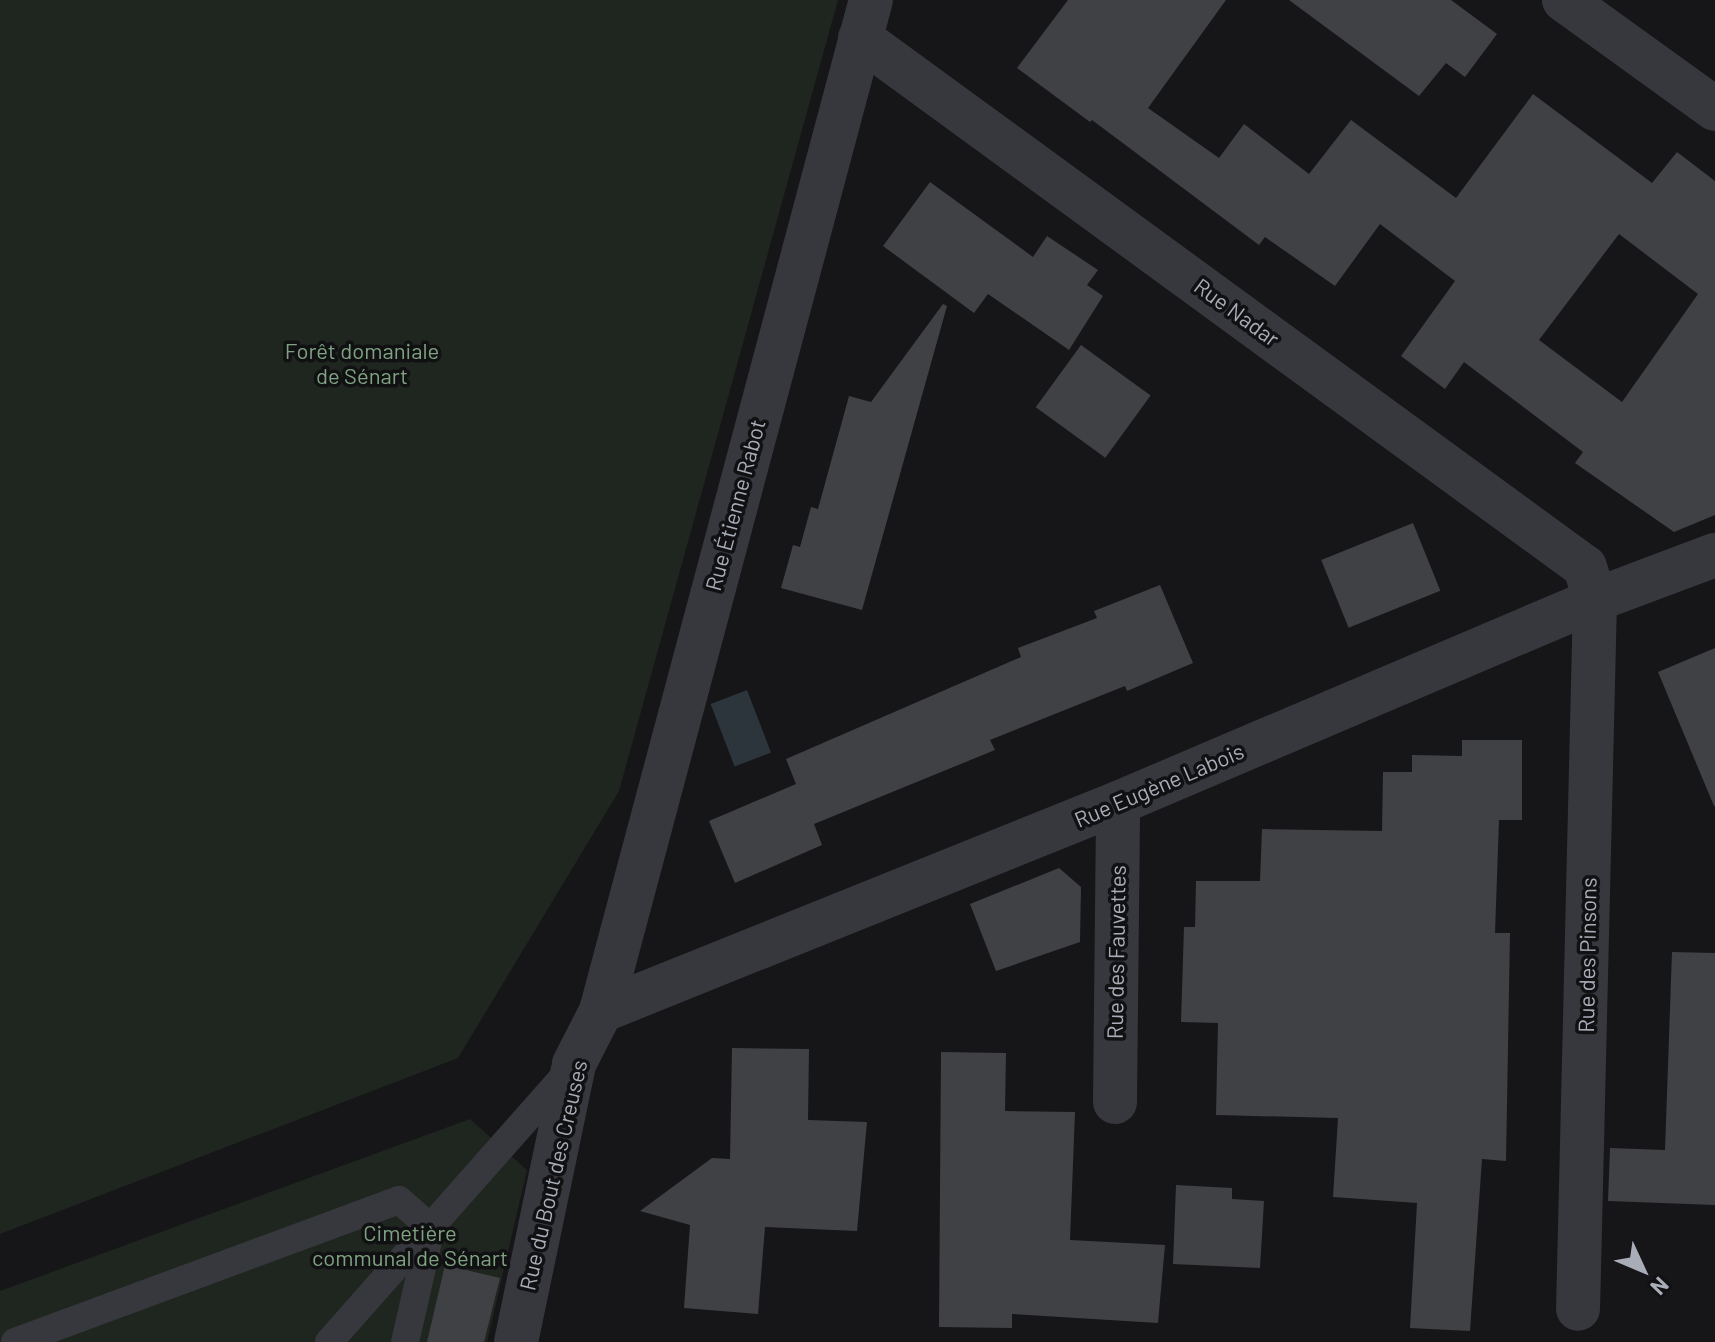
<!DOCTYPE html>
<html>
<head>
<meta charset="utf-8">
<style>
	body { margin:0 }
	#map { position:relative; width:1715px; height:1342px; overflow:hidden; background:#161618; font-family:Barlow,sans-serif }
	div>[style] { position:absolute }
	.green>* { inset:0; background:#1e261f }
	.water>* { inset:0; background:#2c353c; transform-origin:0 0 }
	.building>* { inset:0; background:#404145; transform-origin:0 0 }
	.lane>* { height:28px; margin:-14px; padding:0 14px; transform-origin:14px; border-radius:14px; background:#37383d }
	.street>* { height:44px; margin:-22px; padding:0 22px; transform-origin:22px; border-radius:22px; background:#37383d }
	span { translate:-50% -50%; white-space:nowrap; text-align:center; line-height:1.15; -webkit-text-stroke:7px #111113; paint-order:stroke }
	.street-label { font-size:22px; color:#a8adb8 }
	.park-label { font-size:22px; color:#7fa381 }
	.north { position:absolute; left:1603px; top:1230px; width:80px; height:80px; -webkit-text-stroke:6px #111113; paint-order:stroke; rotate:134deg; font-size:22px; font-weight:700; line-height:32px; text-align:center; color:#a8adb8 }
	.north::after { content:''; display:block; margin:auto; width:28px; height:36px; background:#a8adb8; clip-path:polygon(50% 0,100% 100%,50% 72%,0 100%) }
</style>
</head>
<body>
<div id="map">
	<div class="green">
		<div style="clip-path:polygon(0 0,838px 0,619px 791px,458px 1058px,0 1234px)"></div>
		<div style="clip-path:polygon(470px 1119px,527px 1170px,487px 1342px,0 1342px,0 1291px)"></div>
	</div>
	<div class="water">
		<div style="left:747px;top:690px;width:67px;height:39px;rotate:69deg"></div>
	</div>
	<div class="building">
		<div style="clip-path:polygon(evenodd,1068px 0,1226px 0,1148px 108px,1219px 158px,1244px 124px,1309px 174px,1351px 120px,1456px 198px,1533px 94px,1652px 183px,1677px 152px,1715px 181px,1715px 515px,1674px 532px,1575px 463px,1583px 452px,1464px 362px,1445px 389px,1401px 356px,1455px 281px,1380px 224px,1335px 286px,1265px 237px,1259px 245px,1092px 120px,1090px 122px,1017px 68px,1068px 0,1619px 234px,1698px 294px,1622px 402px,1539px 340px,1619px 234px)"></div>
		<div style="clip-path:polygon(1289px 0,1451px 0,1497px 34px,1465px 77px,1446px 63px,1419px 96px)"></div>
		<div style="clip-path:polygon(930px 182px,1033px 257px,1047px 236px,1098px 270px,1087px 285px,1103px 296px,1069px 350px,988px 294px,974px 313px,883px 246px)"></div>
		<div style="clip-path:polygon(943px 304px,947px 306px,862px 610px,781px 588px,793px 545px,800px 547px,811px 507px,818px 509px,849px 396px,871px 402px)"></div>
		<div style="left:1081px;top:345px;width:86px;height:77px;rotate:36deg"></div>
		<div style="left:1413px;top:523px;width:73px;height:99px;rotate:68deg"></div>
		<div style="clip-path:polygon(1160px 585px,1193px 663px,1127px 691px,1125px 686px,990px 740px,995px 750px,814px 824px,822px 845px,735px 883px,709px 821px,796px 784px,786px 759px,1021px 657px,1018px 648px,1097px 618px,1094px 611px)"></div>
		<div style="clip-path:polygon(1715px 648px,1715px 806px,1714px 806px,1658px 672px)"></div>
		<div style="clip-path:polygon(1462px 740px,1522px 740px,1522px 820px,1499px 820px,1495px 933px,1510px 933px,1506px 1161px,1482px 1159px,1470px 1331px,1410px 1328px,1417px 1203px,1333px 1197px,1338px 1118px,1216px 1115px,1218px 1023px,1181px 1022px,1184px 927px,1195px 927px,1196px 881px,1260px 881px,1262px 829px,1382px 831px,1383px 772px,1412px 772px,1412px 755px,1462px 756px)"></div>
		<div style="clip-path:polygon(1059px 868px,1081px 887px,1080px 942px,996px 971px,970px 904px)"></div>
		<div style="clip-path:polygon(1672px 952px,1715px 953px,1715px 1205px,1608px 1201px,1610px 1148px,1665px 1150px)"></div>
		<div style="clip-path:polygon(732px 1048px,809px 1049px,808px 1120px,867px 1122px,857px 1231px,765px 1227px,758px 1314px,684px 1308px,690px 1225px,640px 1211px,712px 1158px,730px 1159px)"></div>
		<div style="clip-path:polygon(941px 1052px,1006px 1053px,1005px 1111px,1075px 1112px,1070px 1240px,1165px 1245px,1158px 1323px,1012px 1314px,1012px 1328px,939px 1327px)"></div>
		<div style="clip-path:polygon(1176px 1185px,1232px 1188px,1232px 1199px,1264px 1201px,1260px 1268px,1173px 1264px)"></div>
		<div style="clip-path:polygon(445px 1265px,500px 1278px,484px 1342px,427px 1342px)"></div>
	</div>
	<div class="lane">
		<div style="left:15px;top:1342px;width:409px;rotate:-20.3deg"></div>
		<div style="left:399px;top:1200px;width:43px;rotate:41.2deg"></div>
		<div style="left:431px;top:1228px;width:117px;rotate:102.8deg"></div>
		<div style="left:329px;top:1342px;width:362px;rotate:-48.5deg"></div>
	</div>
	<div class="street">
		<div style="left:1564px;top:0;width:186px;rotate:35.8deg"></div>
		<div style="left:860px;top:38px;width:897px;rotate:36.12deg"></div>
		<div style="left:1585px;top:567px;width:34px;rotate:73deg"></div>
		<div style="left:1595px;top:600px;width:709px;rotate:91.37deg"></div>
		<div style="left:601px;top:1011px;width:557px;rotate:-21.92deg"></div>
		<div style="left:1118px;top:803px;width:518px;rotate:-23.05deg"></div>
		<div style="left:1595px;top:600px;width:128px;rotate:-20.6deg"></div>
		<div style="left:1115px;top:1102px;width:299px;rotate:-89.4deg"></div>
		<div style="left:516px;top:1342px;width:284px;rotate:-78.2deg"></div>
		<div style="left:574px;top:1064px;width:59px;rotate:-63deg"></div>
		<div style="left:601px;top:1011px;width:1046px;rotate:-75.05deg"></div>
	</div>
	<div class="street-label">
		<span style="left:1237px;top:312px;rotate:36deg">Rue Nadar</span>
		<span style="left:735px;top:505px;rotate:-75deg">Rue Étienne Rabot</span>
		<span style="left:1159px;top:785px;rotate:-23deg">Rue Eugène Labois</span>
		<span style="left:1116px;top:952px;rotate:-89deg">Rue des Fauvettes</span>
		<span style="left:1587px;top:955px;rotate:-89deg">Rue des Pinsons</span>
		<span style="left:553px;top:1175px;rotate:-77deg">Rue du Bout des Creuses</span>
	</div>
	<div class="park-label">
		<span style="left:362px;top:363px">Forêt domaniale<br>de Sénart</span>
		<span style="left:410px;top:1245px">Cimetière<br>communal de Sénart</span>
	</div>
	<div class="north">N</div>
</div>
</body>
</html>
